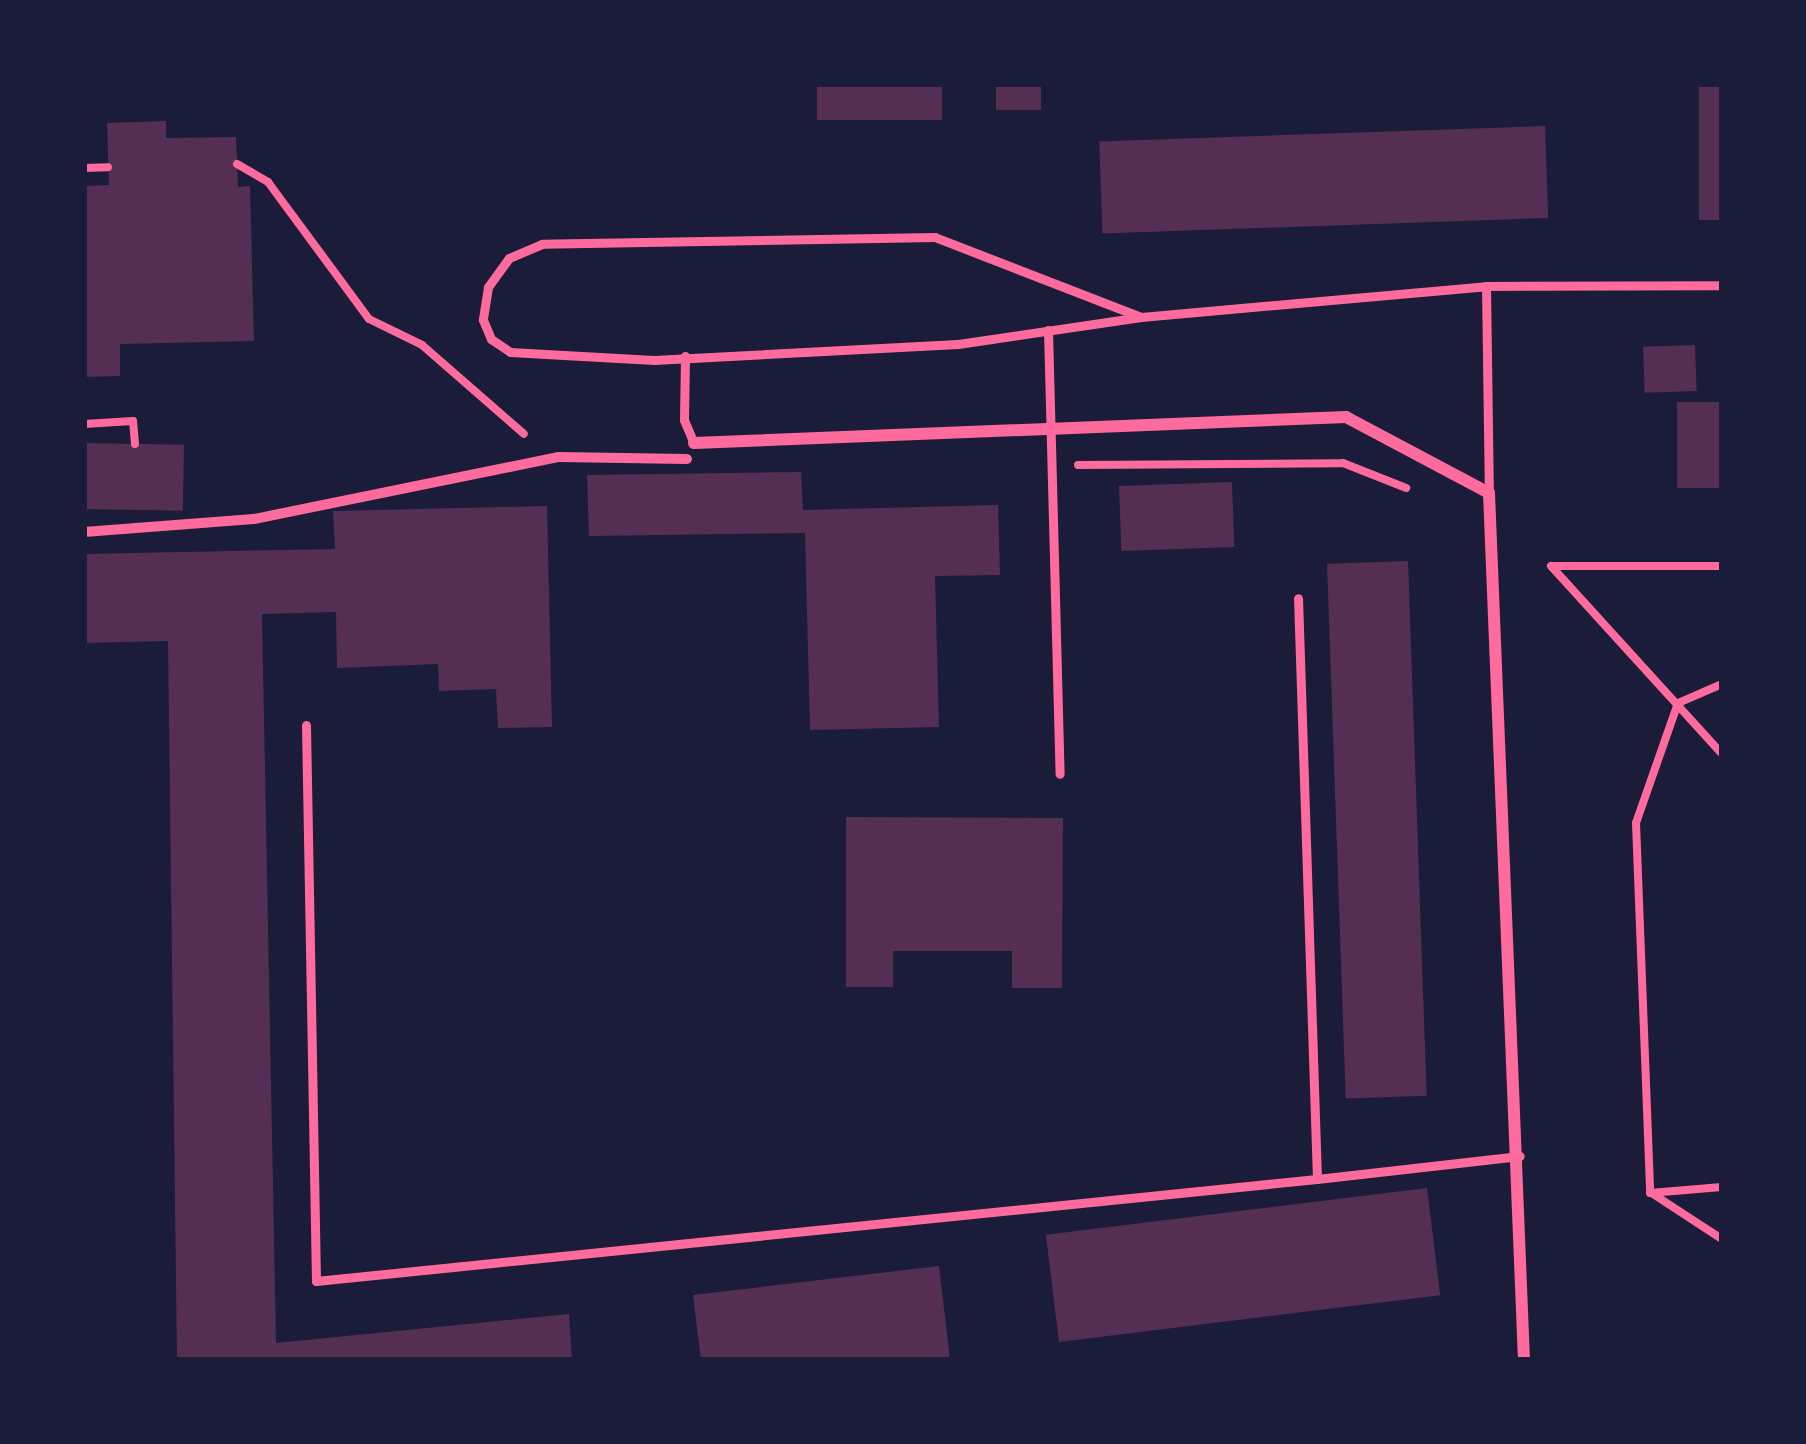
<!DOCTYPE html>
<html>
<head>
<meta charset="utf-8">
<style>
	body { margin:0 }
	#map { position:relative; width:1806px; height:1444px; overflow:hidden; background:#1b1b3a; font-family:Overpass,sans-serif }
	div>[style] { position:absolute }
	.building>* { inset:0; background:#542f53; transform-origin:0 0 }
	.path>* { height:8px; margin:-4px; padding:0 4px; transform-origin:4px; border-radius:4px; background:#ff6b9d }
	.service>* { height:9px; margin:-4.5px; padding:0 4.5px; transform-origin:4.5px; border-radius:4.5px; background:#ff6b9d }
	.pedestrian>* { height:10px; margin:-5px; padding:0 5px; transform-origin:5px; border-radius:5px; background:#ff6b9d }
	.minor>* { height:12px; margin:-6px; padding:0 6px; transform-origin:6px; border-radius:6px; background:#ff6b9d }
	span { translate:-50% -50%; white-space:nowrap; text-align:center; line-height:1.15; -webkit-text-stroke:10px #1b1b3a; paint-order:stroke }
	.frame { position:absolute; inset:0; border:87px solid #1b1b3a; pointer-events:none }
</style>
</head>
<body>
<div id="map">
	<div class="building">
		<div style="left:817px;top:84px;width:125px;height:36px"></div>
		<div style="left:996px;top:84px;width:45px;height:26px"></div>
		<div style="left:1699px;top:84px;width:23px;height:136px"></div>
		<div style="clip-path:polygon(166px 121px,166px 138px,236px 137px,238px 187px,250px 186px,254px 341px,120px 344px,120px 376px,84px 377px,84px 186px,109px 185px,107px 123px)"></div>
		<div style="left:1545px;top:126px;width:92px;height:446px;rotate:88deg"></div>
		<div style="left:1695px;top:345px;width:46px;height:52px;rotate:88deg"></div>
		<div style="left:1722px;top:402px;width:86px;height:45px;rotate:90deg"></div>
		<div style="left:84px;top:443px;width:100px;height:66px;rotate:1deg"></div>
		<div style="clip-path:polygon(801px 472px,803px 510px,998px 505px,1000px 575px,935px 576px,939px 727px,810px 730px,805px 533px,589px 536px,587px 475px)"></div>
		<div style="left:1232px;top:482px;width:65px;height:113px;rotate:88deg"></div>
		<div style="clip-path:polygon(547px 506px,552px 727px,498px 728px,496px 689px,439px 691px,438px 664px,337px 668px,336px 612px,262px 614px,276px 1343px,569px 1314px,572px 1360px,177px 1360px,168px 641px,84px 643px,84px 554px,335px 549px,333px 511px)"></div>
		<div style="left:1408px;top:561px;width:535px;height:81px;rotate:88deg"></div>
		<div style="clip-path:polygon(846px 817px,1063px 818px,1062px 988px,1012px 988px,1012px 951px,893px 951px,893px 987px,846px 987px)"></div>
		<div style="left:1427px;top:1188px;width:108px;height:384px;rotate:83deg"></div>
		<div style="clip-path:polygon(939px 1266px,950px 1360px,701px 1360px,693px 1295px)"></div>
	</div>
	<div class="path">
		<div style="left:237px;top:164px;width:36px;rotate:30deg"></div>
		<div style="left:268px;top:182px;width:170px;rotate:53.6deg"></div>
		<div style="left:369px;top:319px;width:59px;rotate:26.1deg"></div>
		<div style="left:422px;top:345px;width:135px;rotate:41.1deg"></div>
		<div style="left:84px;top:168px;width:24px;rotate:-2deg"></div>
		<div style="left:84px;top:424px;width:49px;rotate:-3.5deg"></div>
		<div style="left:133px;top:421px;width:23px;rotate:85deg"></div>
		<div style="left:1078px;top:465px;width:265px;rotate:-0.4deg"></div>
		<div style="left:1343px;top:463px;width:68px;rotate:21.6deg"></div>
		<div style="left:1551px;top:566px;width:254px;rotate:47.7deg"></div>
		<div style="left:1553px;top:566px;width:169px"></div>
		<div style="left:1722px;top:684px;width:48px;rotate:156.6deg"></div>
		<div style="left:1678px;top:703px;width:127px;rotate:109.3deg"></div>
		<div style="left:1636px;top:823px;width:370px;rotate:87.8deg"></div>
		<div style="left:1650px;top:1193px;width:72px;rotate:-4.8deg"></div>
		<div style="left:1653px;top:1194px;width:82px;rotate:33.1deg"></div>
	</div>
	<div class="service">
		<div style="left:1486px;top:286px;width:207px;rotate:89.2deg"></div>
		<div style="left:1141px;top:317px;width:221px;rotate:-158.8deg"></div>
		<div style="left:935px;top:237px;width:393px;rotate:179deg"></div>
		<div style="left:542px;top:244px;width:36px;rotate:157deg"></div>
		<div style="left:509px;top:258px;width:36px;rotate:126deg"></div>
		<div style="left:488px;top:287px;width:33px;rotate:99deg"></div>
		<div style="left:483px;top:320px;width:21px;rotate:67deg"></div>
		<div style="left:491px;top:339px;width:23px;rotate:34deg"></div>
		<div style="left:510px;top:352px;width:144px;rotate:3.2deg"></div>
		<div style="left:654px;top:360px;width:304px;rotate:-3deg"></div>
		<div style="left:958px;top:344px;width:185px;rotate:-8.4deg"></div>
		<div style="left:1141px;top:317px;width:346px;rotate:-5.1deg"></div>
		<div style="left:1486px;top:286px;width:236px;rotate:-0.2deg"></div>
		<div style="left:1048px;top:330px;width:444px;rotate:88.5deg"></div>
		<div style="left:685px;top:356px;width:64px;rotate:90.9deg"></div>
		<div style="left:684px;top:420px;width:25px;rotate:67deg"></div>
		<div style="left:306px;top:725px;width:556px;rotate:88.97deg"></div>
		<div style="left:316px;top:1281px;width:1006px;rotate:-5.82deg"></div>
		<div style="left:1317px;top:1179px;width:581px;rotate:-91.87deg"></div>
		<div style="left:1317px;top:1179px;width:204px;rotate:-6.5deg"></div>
	</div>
	<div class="pedestrian">
		<div style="left:84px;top:532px;width:170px;rotate:-4.4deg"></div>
		<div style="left:254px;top:519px;width:310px;rotate:-11.5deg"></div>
		<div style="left:558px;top:457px;width:129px;rotate:0.9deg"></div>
	</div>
	<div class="minor">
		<div style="left:694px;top:443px;width:653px;rotate:-2.28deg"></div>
		<div style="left:1346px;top:417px;width:162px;rotate:28deg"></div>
		<div style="left:1489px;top:493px;width:868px;rotate:87.69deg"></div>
	</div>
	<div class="frame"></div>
</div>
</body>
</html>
